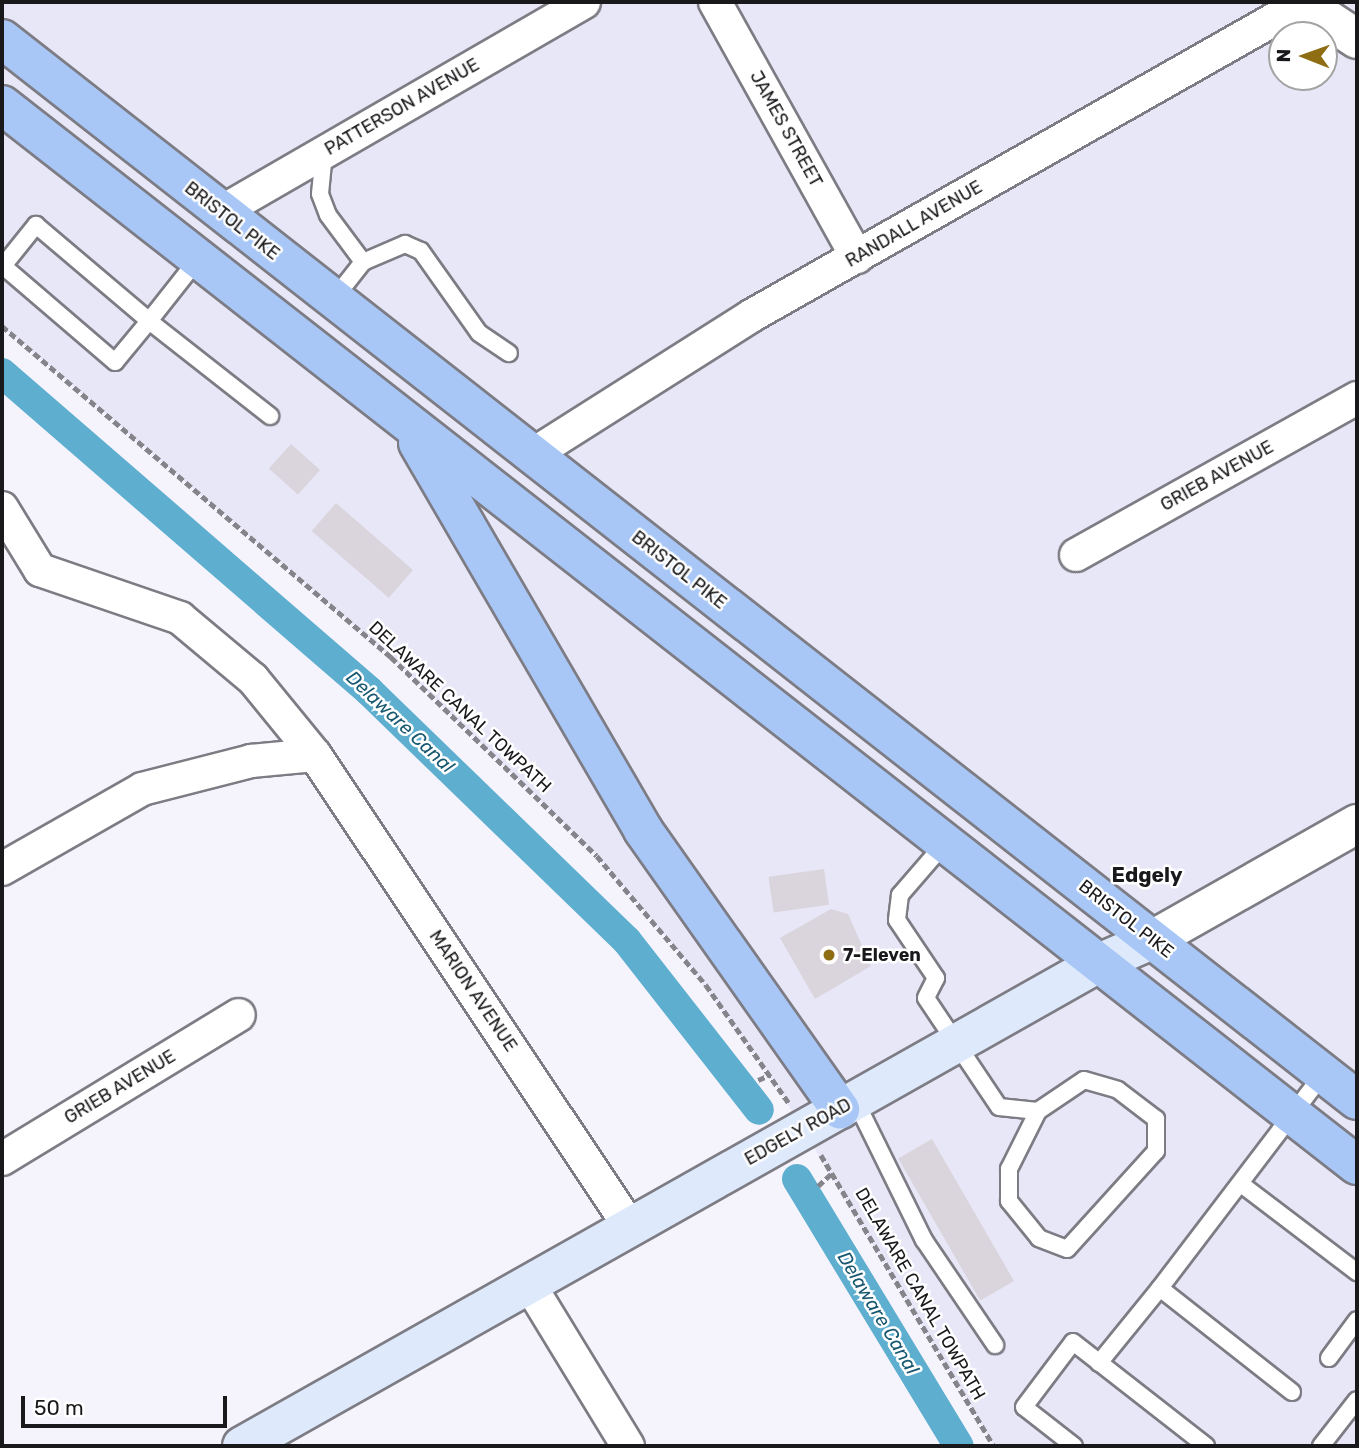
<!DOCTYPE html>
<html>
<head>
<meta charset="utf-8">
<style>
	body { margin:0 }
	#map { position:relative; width:1359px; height:1448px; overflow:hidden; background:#f5f4fd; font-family:Rubik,sans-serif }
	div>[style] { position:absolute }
	.built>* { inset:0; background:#e8e7f7 }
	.canal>* { height:30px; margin:-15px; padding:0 15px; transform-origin:15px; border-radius:15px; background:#5eaecf }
	.building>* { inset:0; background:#dad4dc; transform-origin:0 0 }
	.path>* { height:4.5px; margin-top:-2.25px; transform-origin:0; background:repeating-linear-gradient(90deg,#85848a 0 7px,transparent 0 10.5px) }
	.roads { filter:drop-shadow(2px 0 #7d7c84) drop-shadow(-2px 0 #7d7c84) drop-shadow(0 2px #7d7c84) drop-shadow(0 -2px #7d7c84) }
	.service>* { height:16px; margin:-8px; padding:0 8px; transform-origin:8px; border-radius:8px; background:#fff }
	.minor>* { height:32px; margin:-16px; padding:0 16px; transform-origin:16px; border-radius:16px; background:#fff }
	.tertiary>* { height:38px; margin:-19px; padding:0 19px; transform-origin:19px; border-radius:19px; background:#fff }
	.secondary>* { height:38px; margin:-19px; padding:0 19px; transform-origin:19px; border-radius:19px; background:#deeafc }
	.trunk>* { height:38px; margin:-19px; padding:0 19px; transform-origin:19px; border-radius:19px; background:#a8c7f6 }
	.dots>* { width:19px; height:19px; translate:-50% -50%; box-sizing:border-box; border:4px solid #fff; border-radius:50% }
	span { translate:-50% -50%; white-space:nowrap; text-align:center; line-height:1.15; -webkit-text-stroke:5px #fff; paint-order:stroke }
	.street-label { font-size:18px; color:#19181b }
	.poi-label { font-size:18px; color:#19181b; font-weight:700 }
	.left { translate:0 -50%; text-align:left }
	.water-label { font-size:19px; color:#185870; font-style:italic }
	.quarter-label { font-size:21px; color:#19181b; font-weight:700 }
	.frame { position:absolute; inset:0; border:4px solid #19181b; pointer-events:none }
	.north { position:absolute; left:1268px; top:21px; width:70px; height:70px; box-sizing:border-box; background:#fff; border:2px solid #a3a3a4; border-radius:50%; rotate:271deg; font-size:19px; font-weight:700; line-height:28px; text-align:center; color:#19181b }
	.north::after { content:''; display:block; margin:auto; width:24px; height:32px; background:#8f6e13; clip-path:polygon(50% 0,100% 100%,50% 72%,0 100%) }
	.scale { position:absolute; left:21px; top:1396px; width:206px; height:32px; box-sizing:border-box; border:4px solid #19181b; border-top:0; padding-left:9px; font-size:21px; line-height:24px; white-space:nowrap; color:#19181b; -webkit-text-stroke:5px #fff; paint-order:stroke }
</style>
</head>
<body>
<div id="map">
	<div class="built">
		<div style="clip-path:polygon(evenodd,2px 2px,1357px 2px,1357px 1446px,994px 1446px,776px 1085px,681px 955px,597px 856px,391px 657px,2px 326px,2px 2px,1282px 35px,1324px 35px,1324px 77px,1282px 77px,1282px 35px)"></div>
	</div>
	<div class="canal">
		<div style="left:2px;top:373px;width:486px;rotate:40.9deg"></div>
		<div style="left:369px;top:691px;width:359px;rotate:44.1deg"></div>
		<div style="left:627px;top:941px;width:214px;rotate:52deg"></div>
		<div style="left:797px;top:1179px;width:312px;rotate:58.8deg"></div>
	</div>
	<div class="building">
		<div style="left:291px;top:444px;width:39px;height:33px;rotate:42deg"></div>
		<div style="left:336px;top:503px;width:102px;height:37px;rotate:41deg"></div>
		<div style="left:824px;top:869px;width:36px;height:56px;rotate:82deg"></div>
		<div style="clip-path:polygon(831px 909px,848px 914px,871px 966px,815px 999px,780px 938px)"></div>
		<div style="left:932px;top:1139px;width:164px;height:39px;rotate:60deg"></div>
	</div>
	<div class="path">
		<div style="left:2px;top:326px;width:511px;rotate:40.39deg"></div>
		<div style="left:391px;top:657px;width:286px;rotate:44deg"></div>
		<div style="left:597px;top:856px;width:169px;rotate:49.8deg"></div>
		<div style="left:706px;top:985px;width:144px;rotate:54.9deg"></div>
		<div style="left:758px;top:1080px;width:13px;rotate:-23deg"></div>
		<div style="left:821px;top:1155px;width:339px;rotate:59.3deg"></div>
		<div style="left:818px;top:1186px;width:19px;rotate:-43deg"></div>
	</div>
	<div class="roads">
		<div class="service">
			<div style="left:324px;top:153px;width:41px;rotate:95.6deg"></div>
			<div style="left:320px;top:194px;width:22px;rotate:69deg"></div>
			<div style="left:328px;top:215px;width:59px;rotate:53.3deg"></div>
			<div style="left:198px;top:259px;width:79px;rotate:128.3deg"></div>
			<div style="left:149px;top:321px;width:53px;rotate:129.7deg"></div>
			<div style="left:115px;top:362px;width:148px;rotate:-139.4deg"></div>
			<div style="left:3px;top:266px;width:53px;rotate:-51.2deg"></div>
			<div style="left:36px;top:225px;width:148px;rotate:40.3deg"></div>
			<div style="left:149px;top:321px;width:154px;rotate:38.1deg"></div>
			<div style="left:333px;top:300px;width:48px;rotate:-51.7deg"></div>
			<div style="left:363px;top:262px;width:46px;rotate:-23.2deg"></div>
			<div style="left:405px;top:244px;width:17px;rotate:24deg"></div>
			<div style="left:421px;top:251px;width:100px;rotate:54.7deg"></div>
			<div style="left:479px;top:333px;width:36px;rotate:34deg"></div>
			<div style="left:945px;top:843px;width:69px;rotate:130.9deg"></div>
			<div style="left:900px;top:895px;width:25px;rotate:97deg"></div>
			<div style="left:897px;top:920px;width:70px;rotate:56.1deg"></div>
			<div style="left:936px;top:978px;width:22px;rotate:117deg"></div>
			<div style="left:926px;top:998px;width:131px;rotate:56.2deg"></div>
			<div style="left:999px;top:1107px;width:39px;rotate:6deg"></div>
			<div style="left:1038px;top:1111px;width:55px;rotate:-34deg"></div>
			<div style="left:1084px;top:1080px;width:35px;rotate:16deg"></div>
			<div style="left:1118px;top:1090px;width:48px;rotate:37.3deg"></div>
			<div style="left:1156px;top:1119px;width:32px;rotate:90deg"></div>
			<div style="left:1156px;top:1151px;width:132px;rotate:132.2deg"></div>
			<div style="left:1067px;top:1249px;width:30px;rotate:-159deg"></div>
			<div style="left:1039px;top:1238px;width:48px;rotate:-129deg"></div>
			<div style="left:1009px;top:1201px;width:32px;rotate:-90deg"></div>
			<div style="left:1009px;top:1169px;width:65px;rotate:-63.4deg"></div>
			<div style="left:855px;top:1100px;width:156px;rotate:63.8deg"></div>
			<div style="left:924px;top:1240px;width:127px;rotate:55.9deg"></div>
			<div style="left:1241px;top:1184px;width:146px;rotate:37.2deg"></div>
			<div style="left:1329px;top:1358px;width:47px;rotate:-53.6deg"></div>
			<div style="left:1099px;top:1363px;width:97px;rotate:-50.9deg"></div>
			<div style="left:1292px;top:1392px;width:168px;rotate:-141.8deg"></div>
			<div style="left:1160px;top:1288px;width:270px;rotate:-52.7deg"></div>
			<div style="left:1074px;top:1446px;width:63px;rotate:-142deg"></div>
			<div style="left:1024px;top:1407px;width:81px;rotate:-53deg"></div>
			<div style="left:1073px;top:1342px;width:169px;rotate:38deg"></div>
			<div style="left:1321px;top:1446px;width:58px;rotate:-52deg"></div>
		</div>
		<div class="minor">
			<div style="left:715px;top:2px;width:292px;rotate:60.9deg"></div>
			<div style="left:221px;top:212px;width:419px;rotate:-30deg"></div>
			<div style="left:532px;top:455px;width:259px;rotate:-32.4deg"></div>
			<div style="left:751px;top:316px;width:635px;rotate:-29.55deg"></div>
			<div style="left:2px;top:508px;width:73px;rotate:58.5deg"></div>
			<div style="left:40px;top:570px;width:148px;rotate:18.9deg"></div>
			<div style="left:180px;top:618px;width:95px;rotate:39.9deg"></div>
			<div style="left:253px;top:679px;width:98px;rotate:50.8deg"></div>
			<div style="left:315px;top:755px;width:567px;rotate:56.28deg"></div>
			<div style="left:1076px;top:555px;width:322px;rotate:-29.2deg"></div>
			<div style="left:2px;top:869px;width:161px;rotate:-29.7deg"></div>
			<div style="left:142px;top:789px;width:113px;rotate:-14.4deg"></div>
			<div style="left:251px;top:761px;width:64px;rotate:-5.4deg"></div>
			<div style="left:2px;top:1159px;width:277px;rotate:-31.3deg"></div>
			<div style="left:529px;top:1284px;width:190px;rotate:58.6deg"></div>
		</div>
		<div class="tertiary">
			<div style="left:1301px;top:2px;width:67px;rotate:33.5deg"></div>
			<div style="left:1152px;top:940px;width:236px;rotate:-29.5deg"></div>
		</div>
		<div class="secondary">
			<div style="left:242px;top:1446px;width:984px;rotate:-29.41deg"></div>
			<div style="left:1099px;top:963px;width:58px;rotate:-23.5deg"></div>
		</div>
		<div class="trunk">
			<div style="left:2px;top:39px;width:1721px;rotate:38.06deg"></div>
			<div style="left:2px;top:105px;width:1720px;rotate:38.04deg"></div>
			<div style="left:418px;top:443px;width:448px;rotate:59.8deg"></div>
			<div style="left:643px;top:830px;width:342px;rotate:54.8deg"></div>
		</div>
	</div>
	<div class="dots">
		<div style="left:829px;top:955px;background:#8f6e13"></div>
	</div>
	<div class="street-label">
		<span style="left:402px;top:107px;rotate:-30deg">PATTERSON AVENUE</span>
		<span style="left:786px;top:129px;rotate:61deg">JAMES STREET</span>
		<span style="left:232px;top:221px;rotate:38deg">BRISTOL PIKE</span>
		<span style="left:914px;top:224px;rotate:-30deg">RANDALL AVENUE</span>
		<span style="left:1217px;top:476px;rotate:-29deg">GRIEB AVENUE</span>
		<span style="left:679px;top:570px;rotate:38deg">BRISTOL PIKE</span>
		<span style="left:460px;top:707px;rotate:43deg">DELAWARE CANAL TOWPATH</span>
		<span style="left:1126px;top:919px;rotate:38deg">BRISTOL PIKE</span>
		<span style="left:473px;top:991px;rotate:56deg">MARION AVENUE</span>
		<span style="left:120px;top:1087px;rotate:-31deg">GRIEB AVENUE</span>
		<span style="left:798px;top:1132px;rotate:-29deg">EDGELY ROAD</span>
		<span style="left:920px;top:1294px;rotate:60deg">DELAWARE CANAL TOWPATH</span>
	</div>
	<div class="poi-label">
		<span class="left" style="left:843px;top:955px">7-Eleven</span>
	</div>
	<div class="water-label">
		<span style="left:400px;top:722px;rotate:43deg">Delaware Canal</span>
		<span style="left:878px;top:1313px;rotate:59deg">Delaware Canal</span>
	</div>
	<div class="quarter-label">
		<span style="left:1147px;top:875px">Edgely</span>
	</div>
	<div class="frame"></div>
	<div class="north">N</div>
	<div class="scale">50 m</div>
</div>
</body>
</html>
